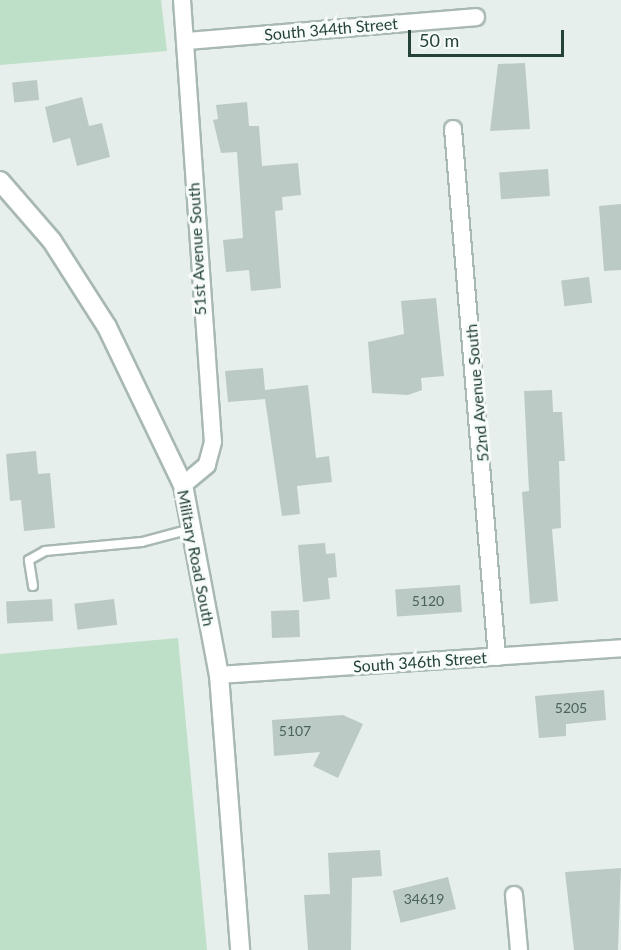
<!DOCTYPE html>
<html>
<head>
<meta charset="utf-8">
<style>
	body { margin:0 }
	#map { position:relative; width:621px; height:950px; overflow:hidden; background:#e6efeb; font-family:Lato,sans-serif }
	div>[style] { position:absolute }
	.green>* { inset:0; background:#bfe0c8 }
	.building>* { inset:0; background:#bbcac4; transform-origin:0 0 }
	.roads { filter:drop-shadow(2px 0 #a8b8b2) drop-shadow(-2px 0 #a8b8b2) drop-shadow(0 2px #a8b8b2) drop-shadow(0 -2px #a8b8b2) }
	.lane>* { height:8px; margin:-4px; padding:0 4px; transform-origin:4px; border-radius:4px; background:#fff }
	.street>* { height:16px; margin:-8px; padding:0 8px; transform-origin:8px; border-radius:8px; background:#fff }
	.secondary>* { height:18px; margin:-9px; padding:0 9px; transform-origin:9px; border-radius:9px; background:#fff }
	span { translate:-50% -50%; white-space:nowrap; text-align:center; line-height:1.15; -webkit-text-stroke:6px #f7fbf9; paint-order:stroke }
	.number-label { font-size:14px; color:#4a645c }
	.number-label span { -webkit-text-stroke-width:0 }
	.street-label { font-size:16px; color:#24423a }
	.scale { position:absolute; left:408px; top:30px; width:156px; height:27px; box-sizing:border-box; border:3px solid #24423a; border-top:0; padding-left:8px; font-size:18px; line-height:21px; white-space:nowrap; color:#24423a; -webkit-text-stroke:4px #f7fbf9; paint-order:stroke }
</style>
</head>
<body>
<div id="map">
	<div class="green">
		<div style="clip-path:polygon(0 0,161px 0,167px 51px,0 65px)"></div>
		<div style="clip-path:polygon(178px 638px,207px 950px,0 950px,0 654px)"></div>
	</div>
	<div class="building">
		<div style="clip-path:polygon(525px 63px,530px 129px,490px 131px,498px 64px)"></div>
		<div style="left:37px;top:80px;width:20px;height:25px;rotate:84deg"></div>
		<div style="clip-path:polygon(82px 97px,89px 126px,102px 123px,110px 157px,77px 166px,70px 138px,53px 143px,45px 107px)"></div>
		<div style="clip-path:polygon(247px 102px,249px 126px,259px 126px,262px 166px,298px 163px,301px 195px,282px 197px,283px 210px,275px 211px,281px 288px,251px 291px,249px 270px,226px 272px,223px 240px,243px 238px,237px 152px,221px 153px,213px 120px,218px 119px,216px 105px)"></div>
		<div style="left:548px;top:169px;width:27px;height:49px;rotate:86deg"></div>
		<div style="clip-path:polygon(621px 204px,621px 270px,604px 271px,599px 206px)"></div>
		<div style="left:589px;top:277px;width:26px;height:28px;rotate:83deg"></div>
		<div style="clip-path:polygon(436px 298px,444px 376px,421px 378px,422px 390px,408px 395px,372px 393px,368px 342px,404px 334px,401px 301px)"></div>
		<div style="clip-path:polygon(263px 368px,265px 390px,308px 385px,316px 458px,329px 456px,332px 482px,297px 486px,300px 514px,282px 516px,265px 399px,228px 402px,225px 371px)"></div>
		<div style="clip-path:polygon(552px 390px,553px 412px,562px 412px,565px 461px,559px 461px,561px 528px,552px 529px,558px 601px,530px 604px,522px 492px,529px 491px,524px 391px)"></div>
		<div style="clip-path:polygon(36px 451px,38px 474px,50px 473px,55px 528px,24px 531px,21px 500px,10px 501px,6px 454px)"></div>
		<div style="clip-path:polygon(325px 543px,326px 554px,335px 553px,337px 577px,328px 578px,330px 599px,303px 602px,298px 545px)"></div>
		<div style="left:460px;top:585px;width:27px;height:65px;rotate:86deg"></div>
		<div style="left:52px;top:599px;width:22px;height:46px;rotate:87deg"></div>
		<div style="left:114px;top:599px;width:26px;height:40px;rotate:83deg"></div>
		<div style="left:299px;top:610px;width:27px;height:28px;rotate:88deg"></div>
		<div style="clip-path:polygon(604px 690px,606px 720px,566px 724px,566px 736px,539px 738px,535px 696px)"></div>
		<div style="clip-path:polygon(343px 715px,363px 724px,338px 778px,313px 766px,320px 752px,274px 756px,272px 720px)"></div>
		<div style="clip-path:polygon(380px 850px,382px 876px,352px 878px,351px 950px,308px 950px,304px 895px,330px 894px,328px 853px)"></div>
		<div style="clip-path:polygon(621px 868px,618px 950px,574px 950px,565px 872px)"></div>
		<div style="left:448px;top:877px;width:33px;height:57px;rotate:76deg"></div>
	</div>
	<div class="roads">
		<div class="lane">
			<div style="left:33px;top:586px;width:26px;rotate:-99deg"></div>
			<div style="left:29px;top:560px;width:18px;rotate:-29deg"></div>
			<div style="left:45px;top:551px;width:97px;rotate:-5.3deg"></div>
			<div style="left:142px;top:542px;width:51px;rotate:-14.9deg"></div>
		</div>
		<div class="street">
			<div style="left:182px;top:0;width:443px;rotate:86deg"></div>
			<div style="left:213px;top:442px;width:24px;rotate:105deg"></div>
			<div style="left:207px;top:465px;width:31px;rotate:140deg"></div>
			<div style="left:186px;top:41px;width:291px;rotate:-4.7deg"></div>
			<div style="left:453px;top:129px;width:530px;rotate:85.24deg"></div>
			<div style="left:219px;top:675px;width:403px;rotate:-3.8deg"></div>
			<div style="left:514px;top:895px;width:55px;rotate:84.8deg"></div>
		</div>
		<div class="secondary">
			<div style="left:0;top:181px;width:79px;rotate:49.1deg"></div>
			<div style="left:52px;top:241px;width:102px;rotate:57.4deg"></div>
			<div style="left:107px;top:327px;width:175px;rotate:64.3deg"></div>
			<div style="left:183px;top:485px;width:193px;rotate:79.3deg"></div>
			<div style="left:219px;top:675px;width:276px;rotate:85.6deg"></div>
		</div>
	</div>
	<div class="number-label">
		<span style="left:428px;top:601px">5120</span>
		<span style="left:571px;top:708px">5205</span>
		<span style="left:295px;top:731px">5107</span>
		<span style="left:424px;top:899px">34619</span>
	</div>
	<div class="street-label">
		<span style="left:331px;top:29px;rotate:-5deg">South 344th Street</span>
		<span style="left:197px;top:249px;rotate:-93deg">51st Avenue South</span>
		<span style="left:477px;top:393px;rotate:-95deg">52nd Avenue South</span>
		<span style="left:196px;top:558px;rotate:79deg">Military Road South</span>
		<span style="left:420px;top:662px;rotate:-4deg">South 346th Street</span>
	</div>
	<div class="scale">50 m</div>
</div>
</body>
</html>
